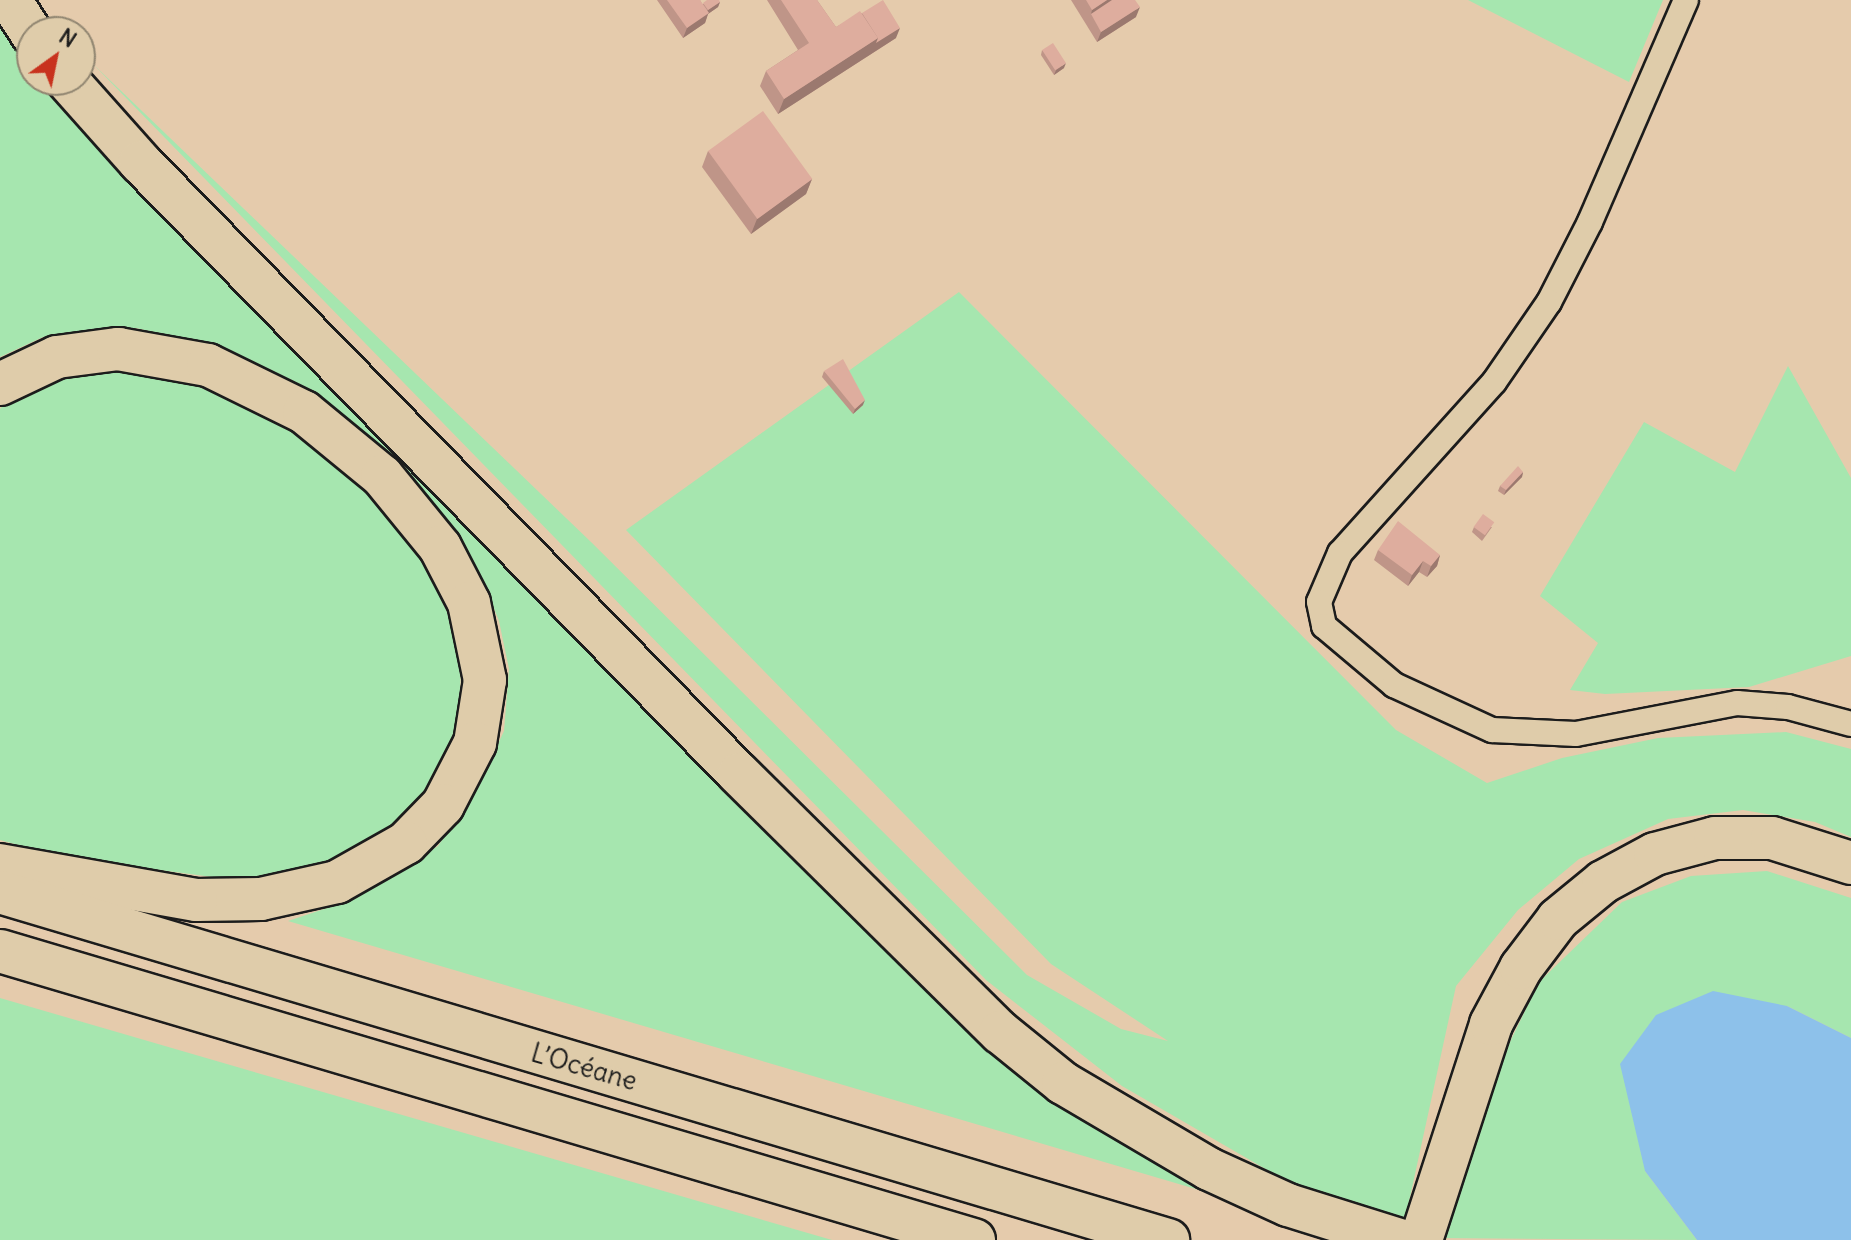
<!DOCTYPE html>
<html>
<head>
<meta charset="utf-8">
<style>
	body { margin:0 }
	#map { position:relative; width:1851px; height:1240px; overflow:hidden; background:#e5cbac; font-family:Delius,sans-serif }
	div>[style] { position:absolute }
	.green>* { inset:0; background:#a6e6af }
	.water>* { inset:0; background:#8dc1ea }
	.roads { filter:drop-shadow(2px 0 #1c1c1c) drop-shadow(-2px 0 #1c1c1c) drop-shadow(0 2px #1c1c1c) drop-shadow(0 -2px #1c1c1c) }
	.minor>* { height:24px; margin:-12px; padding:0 12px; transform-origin:12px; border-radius:12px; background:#dfccaa }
	.motorway>* { height:42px; margin:-21px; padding:0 21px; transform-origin:21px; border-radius:21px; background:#dfccaa }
	.wall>* { inset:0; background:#bf9588 }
	.shaded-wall>* { inset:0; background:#9b796f }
	.building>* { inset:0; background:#dead9e; transform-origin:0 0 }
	span { translate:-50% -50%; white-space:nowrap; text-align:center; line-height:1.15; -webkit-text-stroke:7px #dfccaa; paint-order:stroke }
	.street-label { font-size:26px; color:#1c1c1c }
	.north { position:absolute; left:16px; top:16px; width:80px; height:80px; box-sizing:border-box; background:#dfccaa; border:2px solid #918671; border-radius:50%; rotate:33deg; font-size:22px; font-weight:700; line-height:32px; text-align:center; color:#1c1c1c }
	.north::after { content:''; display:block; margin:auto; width:28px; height:36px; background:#c8321e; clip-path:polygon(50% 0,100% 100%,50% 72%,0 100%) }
</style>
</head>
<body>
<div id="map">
	<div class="green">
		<div style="clip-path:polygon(1468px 0,1663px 0,1629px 82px)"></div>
		<div style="clip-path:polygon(0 16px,32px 55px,32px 80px,52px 80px,914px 981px,1034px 1082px,1148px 1158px,1277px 1213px,288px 921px,348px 901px,438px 846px,478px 786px,504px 731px,509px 669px,499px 621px,481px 576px,444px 521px,210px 345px,136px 328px,43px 337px,0 357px)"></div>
		<div style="clip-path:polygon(93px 64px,591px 542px,1027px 975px,1121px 1029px,1168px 1041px,1051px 964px,626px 530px,959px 292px,1396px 730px,1487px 783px,1562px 758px,1658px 738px,1786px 732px,1851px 749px,1851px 837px,1815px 822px,1743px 810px,1668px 819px,1579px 859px,1518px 910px,1456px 986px,1405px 1220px,1300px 1189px,1122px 1086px,986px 980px)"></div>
		<div style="clip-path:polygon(1788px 366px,1851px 478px,1851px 656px,1749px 687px,1605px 694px,1570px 690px,1598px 643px,1540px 596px,1644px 422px,1735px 472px)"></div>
		<div style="clip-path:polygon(144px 368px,220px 389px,293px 433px,355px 481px,412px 536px,440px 589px,461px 656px,459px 727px,434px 784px,400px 825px,361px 849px,296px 871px,235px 880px,62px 857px,0 840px,0 409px,11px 395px,83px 369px)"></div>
		<div style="clip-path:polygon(1767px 871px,1851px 898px,1851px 1038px,1787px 1006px,1645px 1171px,1697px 1240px,1441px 1238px,1493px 1077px,1539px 982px,1622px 902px,1691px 876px)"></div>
		<div style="clip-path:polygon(0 998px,832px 1240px,0 1240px)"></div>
	</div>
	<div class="water">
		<div style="clip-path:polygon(1713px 991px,1787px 1006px,1851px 1038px,1851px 1240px,1697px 1240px,1645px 1171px,1620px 1064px,1656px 1015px)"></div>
	</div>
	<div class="roads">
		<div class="minor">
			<div style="left:1686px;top:0;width:242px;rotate:113.4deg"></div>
			<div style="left:1590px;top:222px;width:90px;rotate:117.1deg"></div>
			<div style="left:1549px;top:302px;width:97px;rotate:124.5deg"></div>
			<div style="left:1494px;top:382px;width:230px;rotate:132deg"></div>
			<div style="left:1340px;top:553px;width:53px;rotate:113.2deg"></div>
			<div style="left:1319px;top:602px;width:25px;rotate:78deg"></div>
			<div style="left:1324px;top:626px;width:92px;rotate:40.1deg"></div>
			<div style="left:1394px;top:685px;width:108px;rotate:24.7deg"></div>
			<div style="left:1492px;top:730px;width:84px;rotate:2.7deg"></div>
			<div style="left:1576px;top:734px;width:164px;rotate:-10.9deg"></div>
			<div style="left:1737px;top:703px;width:51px;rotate:4.5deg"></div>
			<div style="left:1788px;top:707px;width:65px;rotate:15.1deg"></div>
		</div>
		<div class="motorway">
			<div style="left:10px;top:0;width:40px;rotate:57.1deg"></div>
			<div style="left:67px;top:80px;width:110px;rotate:48.3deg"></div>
			<div style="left:140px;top:162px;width:856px;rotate:45.62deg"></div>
			<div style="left:739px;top:774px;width:367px;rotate:44.7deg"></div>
			<div style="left:1000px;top:1032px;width:81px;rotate:39deg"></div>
			<div style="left:1063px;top:1083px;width:169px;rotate:30.5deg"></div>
			<div style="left:1209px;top:1169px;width:87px;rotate:24.5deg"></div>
			<div style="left:1288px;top:1205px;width:117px;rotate:17.4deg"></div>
			<div style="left:0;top:384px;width:63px;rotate:-25.3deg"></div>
			<div style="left:57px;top:357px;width:62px;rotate:-7.5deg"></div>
			<div style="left:118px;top:349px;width:91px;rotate:10.1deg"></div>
			<div style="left:208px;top:365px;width:107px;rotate:26.1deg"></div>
			<div style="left:304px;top:412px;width:101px;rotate:39.4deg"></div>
			<div style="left:382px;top:476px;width:92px;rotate:50.8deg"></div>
			<div style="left:440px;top:547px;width:63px;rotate:62.6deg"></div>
			<div style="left:469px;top:603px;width:79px;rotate:78.3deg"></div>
			<div style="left:485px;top:680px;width:64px;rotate:99deg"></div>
			<div style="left:475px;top:743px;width:70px;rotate:117.3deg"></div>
			<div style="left:443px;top:805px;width:53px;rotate:134.2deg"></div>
			<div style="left:406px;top:843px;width:79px;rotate:150.5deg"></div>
			<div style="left:337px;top:882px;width:78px;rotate:167.4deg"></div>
			<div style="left:261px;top:899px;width:65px;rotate:179.1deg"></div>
			<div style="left:196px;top:900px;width:199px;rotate:-169.9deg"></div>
			<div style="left:0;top:892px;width:1219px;rotate:16.59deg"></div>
			<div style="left:0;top:951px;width:1016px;rotate:16.53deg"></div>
			<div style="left:1421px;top:1240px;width:227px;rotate:-72deg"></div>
			<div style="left:1491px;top:1024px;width:64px;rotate:-61.8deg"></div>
			<div style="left:1521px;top:968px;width:61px;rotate:-52.9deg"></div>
			<div style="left:1558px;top:919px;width:58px;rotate:-39.4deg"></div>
			<div style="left:1603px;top:882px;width:59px;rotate:-28.3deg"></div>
			<div style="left:1655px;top:854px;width:62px;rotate:-14.9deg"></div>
			<div style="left:1715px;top:838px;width:57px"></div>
			<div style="left:1772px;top:838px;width:83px;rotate:17.6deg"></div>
		</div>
	</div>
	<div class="wall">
		<div style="clip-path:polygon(657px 0,700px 0,702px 4px,720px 2px,718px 7px,708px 14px,705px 23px,683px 38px)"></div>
		<div style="clip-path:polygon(767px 0,817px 0,836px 27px,862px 13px,896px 38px,778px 114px,760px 86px,766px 71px,798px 50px)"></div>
		<div style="clip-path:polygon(1071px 0,1135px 0,1136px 17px,1097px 42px)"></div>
		<div style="clip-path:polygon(1042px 50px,1064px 68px,1054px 75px,1041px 55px)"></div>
		<div style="clip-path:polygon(708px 151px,812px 179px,806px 194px,751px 234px,702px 167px)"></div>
		<div style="clip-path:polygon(824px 371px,863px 405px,853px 414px,822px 377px)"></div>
		<div style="clip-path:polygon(1523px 472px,1522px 477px,1504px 495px,1498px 491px,1500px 486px)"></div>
		<div style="clip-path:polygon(1474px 527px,1492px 527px,1482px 541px,1472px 532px)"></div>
		<div style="clip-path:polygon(1378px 550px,1440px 555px,1437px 566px,1427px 577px,1419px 572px,1408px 586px,1374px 560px)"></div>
	</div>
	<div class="shaded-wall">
		<div style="clip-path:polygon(1107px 0,1124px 0,1091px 14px,1092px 10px)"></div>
		<div style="clip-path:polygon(720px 2px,718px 7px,708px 14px,705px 23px,683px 38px,687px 28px,708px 10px)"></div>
		<div style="clip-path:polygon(1140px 7px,1136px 17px,1097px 42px,1101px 32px)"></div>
		<div style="clip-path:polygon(900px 28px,896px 38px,778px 114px,784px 99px,878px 38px)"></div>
		<div style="clip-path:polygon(1066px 63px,1064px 68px,1054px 75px,1056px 70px)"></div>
		<div style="clip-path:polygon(812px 179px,806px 194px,751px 234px,757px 219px)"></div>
		<div style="clip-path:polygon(865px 400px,863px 405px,853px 414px,855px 409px)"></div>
		<div style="clip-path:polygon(1523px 472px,1522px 477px,1504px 495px,1506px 490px)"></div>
		<div style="clip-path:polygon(1440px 555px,1437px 566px,1427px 577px,1431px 566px)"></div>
		<div style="clip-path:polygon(1423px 561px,1419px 572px,1408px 586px,1412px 575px)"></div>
	</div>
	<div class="building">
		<div style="clip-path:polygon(667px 0,700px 0,709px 13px,687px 28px)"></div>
		<div style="clip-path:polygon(707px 0,719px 0,720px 2px,708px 10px,703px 3px)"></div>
		<div style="clip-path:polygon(781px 0,817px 0,836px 27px,860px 11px,878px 38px,784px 99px,766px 71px,809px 43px)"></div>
		<div style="clip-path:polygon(883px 0,900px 28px,876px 43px,878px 38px,862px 13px)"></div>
		<div style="clip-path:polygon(1086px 0,1107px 0,1092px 10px)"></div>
		<div style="clip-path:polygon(1112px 0,1135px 0,1140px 7px,1101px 32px,1091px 14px)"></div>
		<div style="left:1053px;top:43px;width:24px;height:13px;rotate:57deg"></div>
		<div style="left:763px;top:111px;width:84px;height:68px;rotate:54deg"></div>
		<div style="clip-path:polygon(843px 359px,865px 400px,855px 409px,824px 371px)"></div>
		<div style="clip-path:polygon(1518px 466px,1523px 472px,1506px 490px,1500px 486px)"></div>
		<div style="left:1483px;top:514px;width:14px;height:16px;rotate:36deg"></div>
		<div style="clip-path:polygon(1398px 521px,1440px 555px,1431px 566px,1423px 561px,1412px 575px,1378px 550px)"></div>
	</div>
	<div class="street-label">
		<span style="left:584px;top:1067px;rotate:16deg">L’Océane</span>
	</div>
	<div class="north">N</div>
</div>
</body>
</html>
